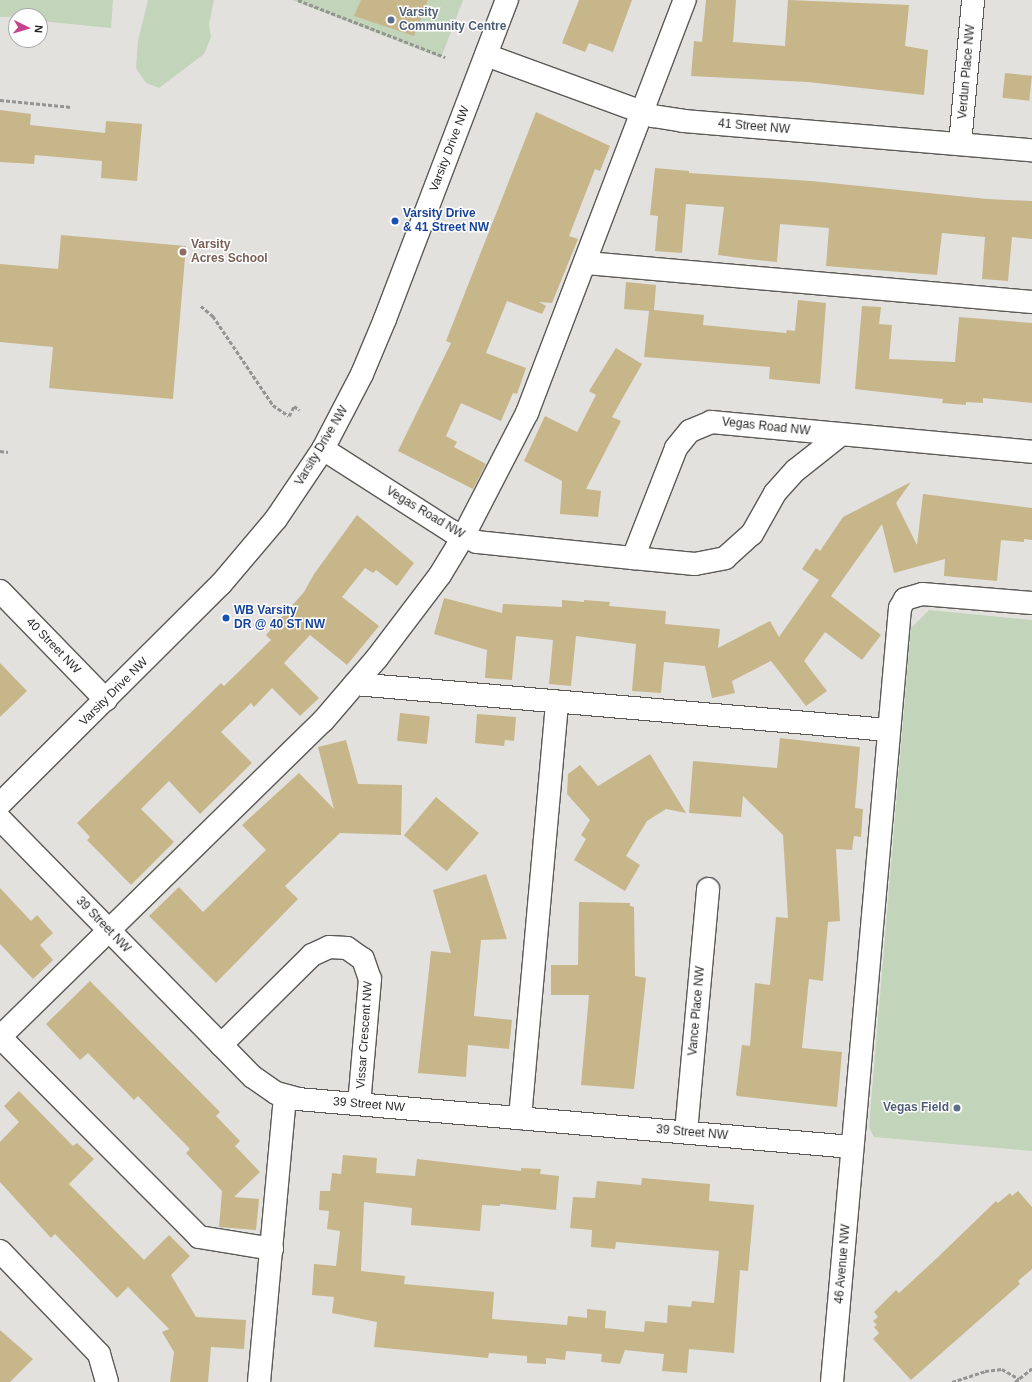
<!DOCTYPE html>
<html>
<head>
<meta charset="utf-8">
<style>
	body { margin:0 }
	#map { position:relative; width:1032px; height:1382px; overflow:hidden; background:#e2e1de; font-family:Helvetica,sans-serif }
	div>[style] { position:absolute }
	.green>* { inset:0; background:#c2d4b9 }
	.building>* { inset:0; background:#c7b68a; transform-origin:0 0 }
	.path>* { height:2.5px; margin-top:-1.25px; transform-origin:0; background:repeating-linear-gradient(90deg,#959492 0 4px,transparent 0 6px) }
	.roads { filter:drop-shadow(1px 0 #5b5a57) drop-shadow(-1px 0 #5b5a57) drop-shadow(0 1px #5b5a57) drop-shadow(0 -1px #5b5a57) }
	.minor>* { height:22px; margin:-11px; padding:0 11px; transform-origin:11px; border-radius:11px; background:#fff }
	.dots>* { width:11px; height:11px; translate:-50% -50%; box-sizing:border-box; border:2px solid #fff; border-radius:50% }
	span { translate:-50% -50%; white-space:nowrap; text-align:center; line-height:1.15; -webkit-text-stroke:3px #fff; paint-order:stroke }
	.service-label { font-size:12px; color:#4e5e75; font-weight:700 }
	.left { translate:0 -50%; text-align:left }
	.right { translate:-100% -50%; text-align:right }
	.street-label { font-size:12px; color:#292827 }
	.transit-label { font-size:12px; color:#164399; font-weight:700 }
	.education-label { font-size:12px; color:#785e54; font-weight:700 }
	.north { position:absolute; left:8px; top:8px; width:40px; height:40px; box-sizing:border-box; background:#fff; border:1px solid #a9a9a9; border-radius:50%; rotate:95deg; font-size:11px; font-weight:700; line-height:16px; text-align:center; color:#292827 }
	.north::after { content:''; display:block; margin:auto; width:14px; height:18px; background:#c5448f; clip-path:polygon(50% 0,100% 100%,50% 72%,0 100%) }
</style>
</head>
<body>
<div id="map">
	<div class="green">
		<div style="clip-path:polygon(0 0,113px 0,111px 28px,40px 21px,40px 16px,0 17px)"></div>
		<div style="clip-path:polygon(148px 0,214px 0,209px 24px,211px 37px,204px 54px,159px 88px,146px 83px,136px 68px,138px 41px)"></div>
		<div style="clip-path:polygon(292px 0,463px 0,441px 58px)"></div>
		<div style="clip-path:polygon(929px 610px,1032px 620px,1032px 1151px,874px 1137px,869px 1127px,911px 628px)"></div>
	</div>
	<div class="building">
		<div style="clip-path:polygon(361px 0,428px 0,414px 36px,354px 16px)"></div>
		<div style="clip-path:polygon(579px 0,632px 0,613px 52px,589px 43px,585px 52px,562px 43px)"></div>
		<div style="clip-path:polygon(706px 0,736px 0,733px 42px,785px 46px,788px 0,909px 5px,905px 46px,928px 50px,924px 95px,808px 82px,691px 76px,694px 41px,702px 42px)"></div>
		<div style="left:1005px;top:73px;width:27px;height:25px;rotate:6deg"></div>
		<div style="clip-path:polygon(0 110px,31px 114px,30px 125px,105px 133px,106px 121px,142px 124px,137px 181px,101px 178px,102px 161px,35px 155px,34px 164px,0 162px)"></div>
		<div style="clip-path:polygon(536px 112px,610px 146px,600px 171px,595px 169px,569px 236px,578px 239px,552px 303px,539px 302px,546px 306px,542px 314px,507px 301px,486px 353px,526px 368px,517px 394px,513px 393px,501px 421px,461px 403px,446px 436px,457px 442px,454px 447px,486px 464px,473px 489px,398px 451px,451px 343px,446px 341px)"></div>
		<div style="clip-path:polygon(655px 168px,689px 171px,689px 173px,811px 181px,987px 199px,1032px 201px,1032px 239px,1012px 237px,1008px 281px,982px 279px,985px 237px,942px 233px,937px 275px,826px 266px,829px 228px,780px 224px,777px 262px,748px 259px,718px 255px,724px 207px,686px 204px,682px 253px,655px 251px,658px 216px,650px 215px)"></div>
		<div style="clip-path:polygon(61px 235px,186px 246px,173px 399px,49px 388px,53px 347px,0 342px,0 264px,58px 269px)"></div>
		<div style="clip-path:polygon(626px 282px,656px 285px,654px 310px,704px 315px,703px 325px,786px 333px,787px 330px,795px 331px,798px 300px,826px 303px,820px 384px,769px 379px,770px 367px,644px 357px,649px 311px,624px 309px)"></div>
		<div style="clip-path:polygon(862px 306px,881px 307px,879px 324px,892px 325px,889px 359px,955px 362px,959px 317px,1032px 323px,1032px 403px,983px 398px,983px 403px,966px 402px,966px 405px,942px 403px,943px 399px,855px 389px)"></div>
		<div style="clip-path:polygon(616px 348px,642px 364px,612px 417px,621px 421px,586px 489px,601px 491px,598px 517px,560px 514px,562px 481px,524px 461px,545px 416px,577px 432px,596px 395px,589px 391px)"></div>
		<div style="clip-path:polygon(911px 482px,896px 503px,917px 545px,923px 494px,1032px 508px,1032px 540px,1024px 539px,1024px 542px,1001px 540px,997px 581px,944px 576px,945px 559px,894px 573px,882px 524px,831px 596px,881px 635px,862px 660px,825px 632px,804px 661px,827px 691px,806px 706px,771px 661px,732px 681px,735px 693px,712px 698px,705px 666px,664px 662px,661px 693px,632px 691px,636px 644px,576px 636px,571px 686px,549px 684px,553px 640px,516px 636px,512px 680px,485px 678px,487px 650px,434px 634px,444px 598px,502px 613px,503px 604px,562px 607px,562px 600px,584px 602px,584px 600px,610px 602px,609px 606px,666px 611px,665px 624px,720px 629px,718px 648px,770px 621px,779px 637px,819px 580px,802px 569px,816px 548px,820px 551px,843px 517px)"></div>
		<div style="clip-path:polygon(357px 515px,414px 563px,397px 586px,376px 570px,373px 573px,365px 568px,342px 597px,379px 626px,347px 665px,310px 635px,284px 663px,319px 698px,300px 716px,272px 688px,254px 707px,251px 703px,221px 732px,252px 763px,200px 814px,169px 781px,141px 809px,174px 842px,131px 885px,87px 840px,90px 837px,77px 823px,221px 683px,224px 686px,271px 640px,266px 635px,304px 592px,314px 574px)"></div>
		<div style="clip-path:polygon(0 663px,27px 691px,0 717px)"></div>
		<div style="left:400px;top:713px;width:30px;height:28px;rotate:6deg"></div>
		<div style="clip-path:polygon(477px 714px,516px 717px,514px 741px,505px 740px,504px 746px,475px 743px)"></div>
		<div style="clip-path:polygon(780px 738px,860px 747px,855px 808px,863px 809px,861px 837px,854px 836px,852px 850px,836px 849px,840px 921px,828px 922px,823px 981px,809px 979px,802px 1048px,842px 1052px,837px 1107px,737px 1096px,736px 1094px,742px 1045px,750px 1046px,755px 983px,770px 985px,776px 917px,788px 918px,783px 835px,743px 796px,741px 817px,689px 813px,693px 761px,777px 768px)"></div>
		<div style="clip-path:polygon(346px 740px,358px 784px,402px 785px,401px 835px,340px 833px,285px 886px,298px 899px,216px 983px,149px 916px,179px 887px,203px 912px,266px 850px,242px 825px,299px 773px,334px 809px,318px 747px)"></div>
		<div style="clip-path:polygon(650px 754px,686px 813px,666px 809px,647px 821px,626px 856px,640px 865px,625px 891px,574px 860px,586px 839px,581px 835px,590px 820px,567px 794px,568px 774px,580px 765px,598px 786px)"></div>
		<div style="left:436px;top:797px;width:56px;height:50px;rotate:40deg"></div>
		<div style="clip-path:polygon(486px 874px,507px 939px,481px 940px,474px 1016px,512px 1020px,509px 1049px,468px 1045px,466px 1077px,418px 1073px,431px 951px,451px 953px,433px 890px)"></div>
		<div style="clip-path:polygon(0 888px,31px 921px,37px 915px,53px 933px,40px 945px,53px 960px,33px 979px,0 944px)"></div>
		<div style="clip-path:polygon(579px 902px,630px 903px,630px 906px,634px 907px,635px 976px,646px 978px,634px 1089px,581px 1085px,589px 995px,551px 995px,551px 965px,578px 965px)"></div>
		<div style="clip-path:polygon(90px 981px,220px 1112px,216px 1116px,240px 1141px,235px 1146px,260px 1172px,234px 1197px,259px 1199px,256px 1230px,219px 1227px,222px 1191px,186px 1153px,190px 1149px,138px 1096px,134px 1100px,88px 1053px,80px 1060px,46px 1024px)"></div>
		<div style="clip-path:polygon(19px 1091px,73px 1146px,77px 1143px,94px 1159px,69px 1184px,144px 1260px,169px 1235px,190px 1256px,171px 1275px,196px 1317px,246px 1320px,244px 1349px,211px 1347px,208px 1382px,170px 1382px,174px 1352px,162px 1332px,169px 1329px,128px 1287px,117px 1298px,55px 1234px,51px 1238px,0 1182px,0 1142px,19px 1122px,4px 1106px)"></div>
		<div style="clip-path:polygon(343px 1155px,377px 1158px,376px 1173px,415px 1176px,417px 1159px,521px 1171px,521px 1168px,541px 1169px,540px 1174px,559px 1176px,556px 1210px,500px 1204px,500px 1206px,482px 1205px,480px 1231px,411px 1225px,412px 1208px,364px 1202px,361px 1271px,405px 1276px,404px 1284px,494px 1292px,492px 1319px,567px 1325px,568px 1316px,587px 1318px,587px 1309px,606px 1311px,605px 1328px,644px 1332px,645px 1321px,667px 1323px,668px 1305px,691px 1307px,692px 1301px,714px 1303px,719px 1251px,616px 1242px,615px 1249px,591px 1247px,592px 1230px,570px 1228px,573px 1197px,595px 1198px,597px 1181px,641px 1185px,642px 1178px,710px 1184px,709px 1201px,754px 1205px,748px 1271px,740px 1270px,734px 1353px,689px 1349px,687px 1373px,662px 1371px,664px 1354px,625px 1350px,620px 1364px,601px 1362px,602px 1354px,566px 1351px,565px 1360px,546px 1358px,546px 1364px,527px 1363px,527px 1356px,489px 1353px,488px 1358px,374px 1347px,377px 1322px,332px 1313px,334px 1297px,312px 1295px,314px 1264px,336px 1266px,340px 1231px,327px 1229px,329px 1211px,319px 1210px,320px 1191px,330px 1191px,332px 1173px,341px 1174px)"></div>
		<div style="clip-path:polygon(1018px 1191px,1032px 1207px,1032px 1269px,1018px 1281px,1020px 1284px,911px 1380px,873px 1339px,879px 1333px,874px 1327px,877px 1325px,873px 1321px,878px 1317px,874px 1312px,896px 1290px,899px 1293px,937px 1258px,996px 1201px,998px 1203px,1010px 1193px,1012px 1196px)"></div>
		<div style="clip-path:polygon(0 1330px,33px 1359px,10px 1382px,0 1382px)"></div>
	</div>
	<div class="path">
		<div style="left:298px;top:0;width:158px;rotate:21.2deg"></div>
		<div style="left:0;top:100px;width:72px;rotate:5.6deg"></div>
		<div style="left:201px;top:306px;width:16px;rotate:40deg"></div>
		<div style="left:213px;top:316px;width:107px;rotate:56deg"></div>
		<div style="left:273px;top:405px;width:19px;rotate:35deg"></div>
		<div style="left:289px;top:416px;width:11px;rotate:-63deg"></div>
		<div style="left:294px;top:406px;width:7px;rotate:34deg"></div>
		<div style="left:0;top:451px;width:8px;rotate:7deg"></div>
		<div style="left:952px;top:1382px;width:35px;rotate:-18deg"></div>
		<div style="left:985px;top:1371px;width:17px;rotate:-7deg"></div>
		<div style="left:1002px;top:1369px;width:20px;rotate:30deg"></div>
		<div style="left:1015px;top:1382px;width:22px;rotate:-39deg"></div>
	</div>
	<div class="roads">
		<div class="minor">
			<div style="left:486px;top:55px;width:178px;rotate:20.1deg"></div>
			<div style="left:653px;top:116px;width:30px;rotate:9deg"></div>
			<div style="left:683px;top:121px;width:350px;rotate:4.8deg"></div>
			<div style="left:960px;top:144px;width:145px;rotate:-84.8deg"></div>
			<div style="left:586px;top:263px;width:448px;rotate:5deg"></div>
			<div style="left:323px;top:449px;width:152px;rotate:32.6deg"></div>
			<div style="left:451px;top:531px;width:28px;rotate:23deg"></div>
			<div style="left:477px;top:542px;width:157px;rotate:5.9deg"></div>
			<div style="left:633px;top:558px;width:118px;rotate:-68.6deg"></div>
			<div style="left:676px;top:448px;width:22px;rotate:-51deg"></div>
			<div style="left:690px;top:431px;width:23px;rotate:-23deg"></div>
			<div style="left:711px;top:422px;width:322px;rotate:5.3deg"></div>
			<div style="left:633px;top:558px;width:62px;rotate:5.5deg"></div>
			<div style="left:695px;top:564px;width:31px;rotate:-11deg"></div>
			<div style="left:725px;top:558px;width:36px;rotate:-42deg"></div>
			<div style="left:752px;top:534px;width:47px;rotate:-60.7deg"></div>
			<div style="left:775px;top:493px;width:31px;rotate:-48deg"></div>
			<div style="left:796px;top:470px;width:55px;rotate:-38.3deg"></div>
			<div style="left:0;top:591px;width:152px;rotate:45.8deg"></div>
			<div style="left:355px;top:684px;width:535px;rotate:4.93deg"></div>
			<div style="left:0;top:804px;width:312px;rotate:-44.9deg"></div>
			<div style="left:221px;top:584px;width:85px;rotate:-49.8deg"></div>
			<div style="left:276px;top:519px;width:84px;rotate:-56.1deg"></div>
			<div style="left:323px;top:449px;width:85px;rotate:-62.5deg"></div>
			<div style="left:362px;top:374px;width:60px;rotate:-67.3deg"></div>
			<div style="left:385px;top:319px;width:342px;rotate:-69.1deg"></div>
			<div style="left:0;top:819px;width:361px;rotate:45.6deg"></div>
			<div style="left:253px;top:1077px;width:28px;rotate:35deg"></div>
			<div style="left:276px;top:1093px;width:23px;rotate:15deg"></div>
			<div style="left:298px;top:1099px;width:556px;rotate:4.95deg"></div>
			<div style="left:0;top:1037px;width:452px;rotate:-44.4deg"></div>
			<div style="left:323px;top:721px;width:83px;rotate:-49.4deg"></div>
			<div style="left:377px;top:658px;width:104px;rotate:-52.8deg"></div>
			<div style="left:440px;top:575px;width:44px;rotate:-58.8deg"></div>
			<div style="left:463px;top:537px;width:140px;rotate:-62.7deg"></div>
			<div style="left:527px;top:413px;width:442px;rotate:-69.1deg"></div>
			<div style="left:0;top:1037px;width:282px;rotate:45.1deg"></div>
			<div style="left:199px;top:1237px;width:74px;rotate:9.3deg"></div>
			<div style="left:221px;top:1045px;width:128px;rotate:-44.7deg"></div>
			<div style="left:312px;top:955px;width:19px;rotate:-25deg"></div>
			<div style="left:329px;top:947px;width:18px;rotate:3deg"></div>
			<div style="left:347px;top:948px;width:19px;rotate:35deg"></div>
			<div style="left:363px;top:959px;width:21px;rotate:71deg"></div>
			<div style="left:370px;top:979px;width:125px;rotate:95deg"></div>
			<div style="left:520px;top:1118px;width:418px;rotate:-84.9deg"></div>
			<div style="left:686px;top:1132px;width:244px;rotate:-84.8deg"></div>
			<div style="left:0;top:1251px;width:143px;rotate:46.1deg"></div>
			<div style="left:99px;top:1354px;width:29px;rotate:74deg"></div>
			<div style="left:259px;top:1382px;width:287px;rotate:-84.8deg"></div>
			<div style="left:832px;top:1382px;width:777px;rotate:-84.98deg"></div>
			<div style="left:900px;top:608px;width:10px;rotate:-61deg"></div>
			<div style="left:905px;top:599px;width:18px;rotate:-16deg"></div>
			<div style="left:922px;top:594px;width:110px;rotate:4.7deg"></div>
		</div>
	</div>
	<div class="dots">
		<div style="left:391px;top:20px;background:#5c6f8a"></div>
		<div style="left:395px;top:221px;background:#1a4fb4"></div>
		<div style="left:183px;top:252px;background:#8d6e63"></div>
		<div style="left:226px;top:618px;background:#1a4fb4"></div>
		<div style="left:957px;top:1108px;background:#5c6f8a"></div>
	</div>
	<div class="service-label">
		<span class="left" style="left:399px;top:20px">Varsity<br>Community Centre</span>
		<span class="right" style="left:949px;top:1108px">Vegas Field</span>
	</div>
	<div class="street-label">
		<span style="left:967px;top:72px;rotate:-85deg">Verdun Place NW</span>
		<span style="left:754px;top:127px;rotate:5deg">41 Street NW</span>
		<span style="left:450px;top:149px;rotate:-69deg">Varsity Drive NW</span>
		<span style="left:766px;top:427px;rotate:6deg">Vegas Road NW</span>
		<span style="left:322px;top:446px;rotate:-59deg">Varsity Drive NW</span>
		<span style="left:425px;top:513px;rotate:31deg">Vegas Road NW</span>
		<span style="left:53px;top:646px;rotate:46deg">40 Street NW</span>
		<span style="left:114px;top:692px;rotate:-45deg">Varsity Drive NW</span>
		<span style="left:103px;top:925px;rotate:46deg">39 Street NW</span>
		<span style="left:697px;top:1011px;rotate:-85deg">Vance Place NW</span>
		<span style="left:365px;top:1035px;rotate:-86deg">Vissar Crescent NW</span>
		<span style="left:369px;top:1105px;rotate:5deg">39 Street NW</span>
		<span style="left:692px;top:1133px;rotate:5deg">39 Street NW</span>
		<span style="left:843px;top:1264px;rotate:-85deg">46 Avenue NW</span>
	</div>
	<div class="transit-label">
		<span class="left" style="left:403px;top:221px">Varsity Drive<br>&amp; 41 Street NW</span>
		<span class="left" style="left:234px;top:618px">WB Varsity<br>DR @ 40 ST NW</span>
	</div>
	<div class="education-label">
		<span class="left" style="left:191px;top:252px">Varsity<br>Acres School</span>
	</div>
	<div class="north">N</div>
</div>
</body>
</html>
